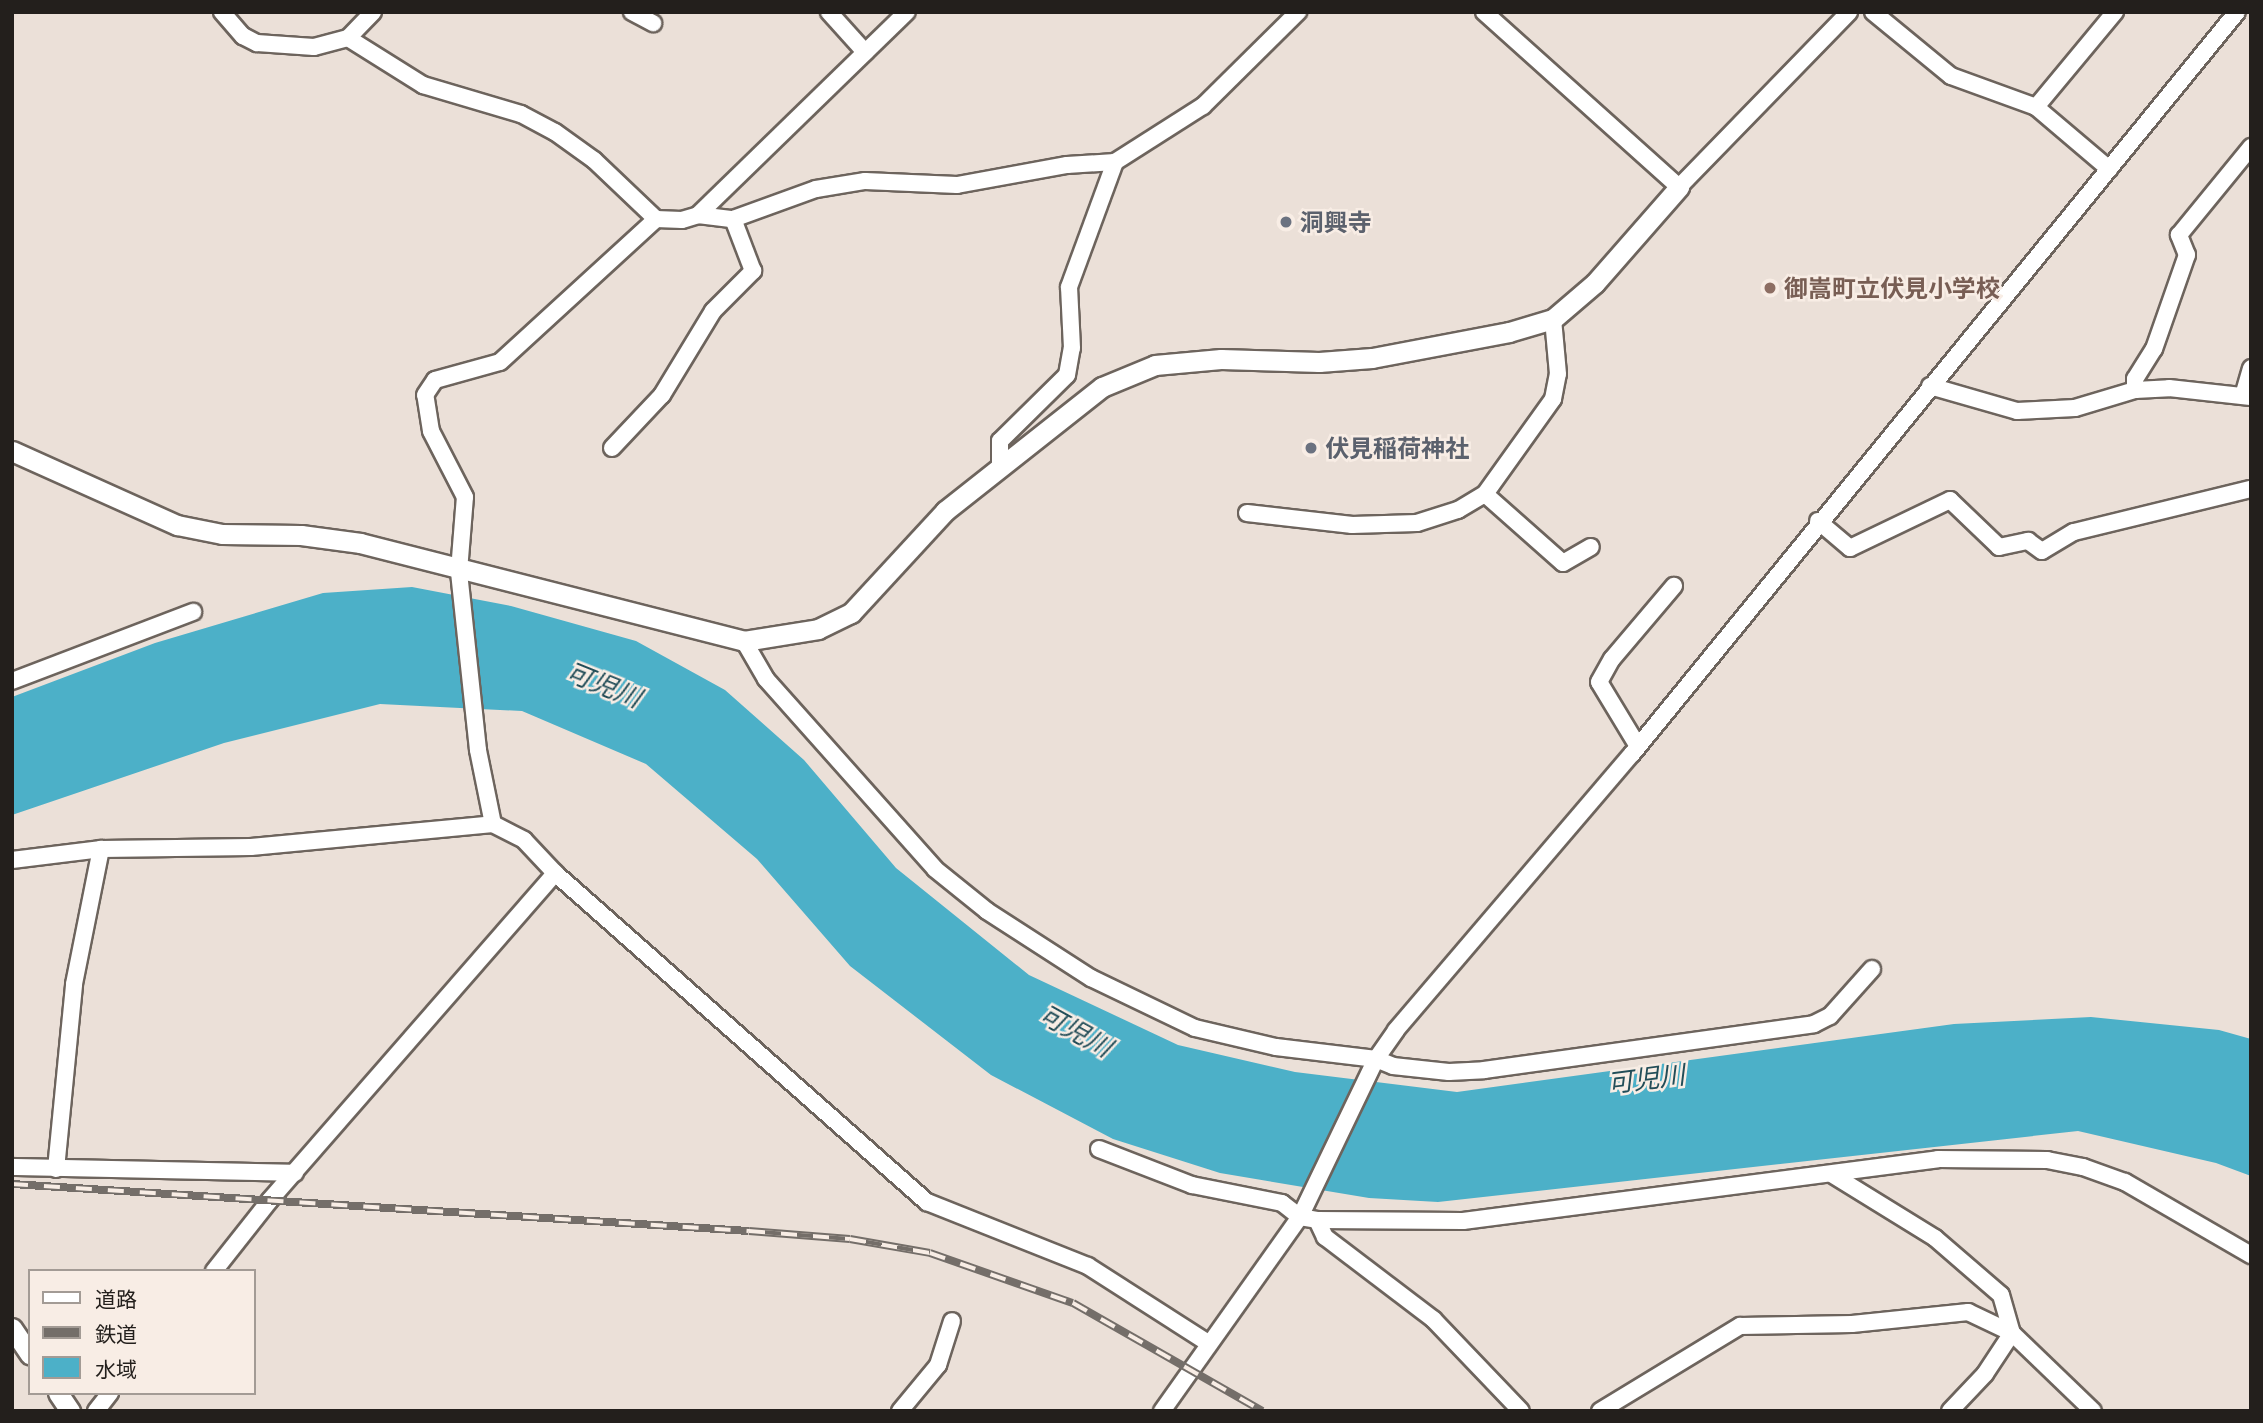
<!DOCTYPE html>
<html>
<head>
<meta charset="utf-8">
<style>
	body { margin:0 }
	#map { position:relative; width:2263px; height:1423px; overflow:hidden; background:#ebe0d8; font-family:Commissioner,"Noto Sans JP",sans-serif }
	div>[style] { position:absolute }
	.water>* { inset:0; background:#4cb0c8 }
	.roads { filter:drop-shadow(2px 0 #6d645d) drop-shadow(-2px 0 #6d645d) drop-shadow(0 2px #6d645d) drop-shadow(0 -2px #6d645d) }
	.minor>* { height:16px; margin:-8px; padding:0 8px; transform-origin:8px; border-radius:8px; background:#fff }
	.tertiary>* { height:19px; margin:-9.5px; padding:0 9.5px; transform-origin:9.5px; border-radius:9.5px; background:#fff }
	.rail>* { height:8px; margin-top:-4px; transform-origin:0; background:repeating-linear-gradient(90deg,#f8ede5 0 16px,#746e69 0 32px); box-sizing:border-box; border-block:2px solid #746e69 }
	.dots>* { width:19px; height:19px; translate:-50% -50%; box-sizing:border-box; border:4px solid #f8ede5; border-radius:50% }
	span { translate:-50% -50%; white-space:nowrap; text-align:center; line-height:1.15; -webkit-text-stroke:5px #f8ede5; paint-order:stroke }
	.worship-label { font-size:24px; color:#5b616d; font-weight:700 }
	.left { translate:0 -50%; text-align:left }
	.education-label { font-size:24px; color:#785e54; font-weight:700 }
	.water-label { font-size:26px; color:#224d58; font-style:italic }
	.frame { position:absolute; inset:0; border:14px solid #231f1c; pointer-events:none }
	.legend { position:absolute; left:28px; top:1269px; width:228px; height:126px; box-sizing:border-box; background:#f8ede5; border:2px solid #a39b95; margin:0; padding:9px 12px; list-style:none; font-size:21px; color:#231f1c }
	.legend li { display:flex; align-items:center; gap:14px; height:35px }
	.legend b { width:35px; border:2px solid #a39b95 }
</style>
</head>
<body>
<div id="map">
	<div class="water">
		<div style="clip-path:polygon(412px 587px,511px 606px,636px 641px,725px 690px,804px 760px,896px 868px,1029px 975px,1178px 1045px,1295px 1072px,1457px 1092px,1954px 1024px,2091px 1017px,2219px 1030px,2251px 1039px,2251px 1176px,2216px 1163px,2078px 1131px,1438px 1202px,1369px 1198px,1220px 1173px,1113px 1139px,991px 1075px,850px 966px,757px 859px,646px 764px,522px 711px,380px 704px,224px 743px,12px 815px,12px 697px,155px 643px,323px 593px)"></div>
	</div>
	<div class="roads">
		<div class="minor">
			<div style="left:222px;top:12px;width:32px;rotate:49deg"></div>
			<div style="left:243px;top:36px;width:16px;rotate:27deg"></div>
			<div style="left:257px;top:43px;width:57px;rotate:4deg"></div>
			<div style="left:314px;top:47px;width:35px;rotate:-15deg"></div>
			<div style="left:348px;top:38px;width:36px;rotate:-46deg"></div>
			<div style="left:632px;top:12px;width:24px;rotate:28deg"></div>
			<div style="left:829px;top:12px;width:54px;rotate:48deg"></div>
			<div style="left:1484px;top:12px;width:262px;rotate:41.9deg"></div>
			<div style="left:1679px;top:187px;width:244px;rotate:-45.8deg"></div>
			<div style="left:1873px;top:12px;width:101px;rotate:39.4deg"></div>
			<div style="left:1951px;top:76px;width:90px;rotate:20deg"></div>
			<div style="left:2036px;top:107px;width:96px;rotate:40.3deg"></div>
			<div style="left:348px;top:38px;width:89px;rotate:32.1deg"></div>
			<div style="left:423px;top:85px;width:102px;rotate:16.5deg"></div>
			<div style="left:521px;top:114px;width:38px;rotate:28deg"></div>
			<div style="left:555px;top:132px;width:48px;rotate:35.7deg"></div>
			<div style="left:594px;top:160px;width:86px;rotate:43.6deg"></div>
			<div style="left:2036px;top:107px;width:124px;rotate:-50.3deg"></div>
			<div style="left:698px;top:215px;width:35px;rotate:7deg"></div>
			<div style="left:733px;top:219px;width:88px;rotate:-19.9deg"></div>
			<div style="left:816px;top:189px;width:50px;rotate:-9.3deg"></div>
			<div style="left:865px;top:181px;width:92px;rotate:2.5deg"></div>
			<div style="left:957px;top:185px;width:112px;rotate:-10.3deg"></div>
			<div style="left:1067px;top:165px;width:48px;rotate:-3.6deg"></div>
			<div style="left:1115px;top:162px;width:104px;rotate:-32.5deg"></div>
			<div style="left:1203px;top:106px;width:134px;rotate:-44.7deg"></div>
			<div style="left:1930px;top:386px;width:91px;rotate:16deg"></div>
			<div style="left:2017px;top:411px;width:58px;rotate:-3deg"></div>
			<div style="left:2075px;top:408px;width:63px;rotate:-16.7deg"></div>
			<div style="left:2135px;top:390px;width:34px;rotate:-3deg"></div>
			<div style="left:2169px;top:388px;width:82px;rotate:6.3deg"></div>
			<div style="left:2135px;top:390px;width:11px;rotate:-90deg"></div>
			<div style="left:2135px;top:379px;width:36px;rotate:-58deg"></div>
			<div style="left:2154px;top:349px;width:100px;rotate:-70.7deg"></div>
			<div style="left:2187px;top:255px;width:22px;rotate:-112deg"></div>
			<div style="left:2179px;top:235px;width:114px;rotate:-50.7deg"></div>
			<div style="left:2243px;top:396px;width:29px;rotate:-74deg"></div>
			<div style="left:612px;top:448px;width:73px;rotate:-46.7deg"></div>
			<div style="left:662px;top:395px;width:98px;rotate:-58.7deg"></div>
			<div style="left:713px;top:311px;width:57px;rotate:-45deg"></div>
			<div style="left:753px;top:271px;width:56px;rotate:-111deg"></div>
			<div style="left:1000px;top:468px;width:27px;rotate:-90deg"></div>
			<div style="left:1000px;top:441px;width:94px;rotate:-44.6deg"></div>
			<div style="left:1067px;top:375px;width:27px;rotate:-80deg"></div>
			<div style="left:1072px;top:348px;width:61px;rotate:-92.8deg"></div>
			<div style="left:1069px;top:287px;width:133px;rotate:-69.8deg"></div>
			<div style="left:1485px;top:494px;width:104px;rotate:41.5deg"></div>
			<div style="left:1563px;top:563px;width:32px;rotate:-30deg"></div>
			<div style="left:1247px;top:513px;width:106px;rotate:6.5deg"></div>
			<div style="left:1352px;top:525px;width:65px;rotate:-1.8deg"></div>
			<div style="left:1417px;top:523px;width:43px;rotate:-17.6deg"></div>
			<div style="left:1458px;top:510px;width:31px;rotate:-31deg"></div>
			<div style="left:1485px;top:494px;width:117px;rotate:-54.4deg"></div>
			<div style="left:1553px;top:399px;width:25px;rotate:-79deg"></div>
			<div style="left:1558px;top:374px;width:55px;rotate:-95.2deg"></div>
			<div style="left:1818px;top:521px;width:42px;rotate:40.2deg"></div>
			<div style="left:1850px;top:548px;width:111px;rotate:-25.6deg"></div>
			<div style="left:1950px;top:500px;width:68px;rotate:43.8deg"></div>
			<div style="left:1999px;top:547px;width:30px;rotate:-12deg"></div>
			<div style="left:2028px;top:541px;width:17px;rotate:36deg"></div>
			<div style="left:2042px;top:551px;width:37px;rotate:-31deg"></div>
			<div style="left:2074px;top:532px;width:182px;rotate:-13.7deg"></div>
			<div style="left:744px;top:641px;width:44px;rotate:59.9deg"></div>
			<div style="left:766px;top:679px;width:254px;rotate:48.3deg"></div>
			<div style="left:935px;top:869px;width:67px;rotate:38.9deg"></div>
			<div style="left:987px;top:911px;width:124px;rotate:32.8deg"></div>
			<div style="left:1091px;top:978px;width:115px;rotate:25.7deg"></div>
			<div style="left:1195px;top:1028px;width:83px;rotate:13.2deg"></div>
			<div style="left:1276px;top:1047px;width:101px;rotate:6.8deg"></div>
			<div style="left:1376px;top:1059px;width:18px;rotate:22deg"></div>
			<div style="left:1393px;top:1066px;width:56px;rotate:6.1deg"></div>
			<div style="left:1449px;top:1072px;width:35px;rotate:-3deg"></div>
			<div style="left:1484px;top:1070px;width:333px;rotate:-7.9deg"></div>
			<div style="left:1814px;top:1024px;width:18px;rotate:-27deg"></div>
			<div style="left:1830px;top:1016px;width:63px;rotate:-48.2deg"></div>
			<div style="left:12px;top:681px;width:194px;rotate:-20.9deg"></div>
			<div style="left:1636px;top:743px;width:71px;rotate:-121.2deg"></div>
			<div style="left:1599px;top:682px;width:26px;rotate:-61deg"></div>
			<div style="left:1612px;top:659px;width:96px;rotate:-49.7deg"></div>
			<div style="left:493px;top:824px;width:76px;rotate:-101.5deg"></div>
			<div style="left:478px;top:750px;width:180px;rotate:-96.1deg"></div>
			<div style="left:459px;top:571px;width:74px;rotate:-85.4deg"></div>
			<div style="left:465px;top:497px;width:74px;rotate:-117.3deg"></div>
			<div style="left:431px;top:431px;width:36px;rotate:-99deg"></div>
			<div style="left:425px;top:395px;width:18px;rotate:-56deg"></div>
			<div style="left:435px;top:380px;width:67px;rotate:-15.5deg"></div>
			<div style="left:500px;top:362px;width:212px;rotate:-42.5deg"></div>
			<div style="left:656px;top:219px;width:26px;rotate:2deg"></div>
			<div style="left:682px;top:220px;width:17px;rotate:-17deg"></div>
			<div style="left:698px;top:215px;width:291px;rotate:-44.2deg"></div>
			<div style="left:12px;top:860px;width:90px;rotate:-7deg"></div>
			<div style="left:101px;top:849px;width:150px;rotate:-0.8deg"></div>
			<div style="left:251px;top:847px;width:243px;rotate:-5.4deg"></div>
			<div style="left:493px;top:824px;width:35px;rotate:27deg"></div>
			<div style="left:524px;top:840px;width:45px;rotate:46.8deg"></div>
			<div style="left:555px;top:873px;width:497px;rotate:41.5deg"></div>
			<div style="left:927px;top:1202px;width:173px;rotate:21.7deg"></div>
			<div style="left:1088px;top:1266px;width:143px;rotate:32.7deg"></div>
			<div style="left:1099px;top:1149px;width:100px;rotate:21.2deg"></div>
			<div style="left:1192px;top:1185px;width:92px;rotate:11.3deg"></div>
			<div style="left:1282px;top:1203px;width:23px;rotate:38deg"></div>
			<div style="left:1300px;top:1217px;width:17px;rotate:10deg"></div>
			<div style="left:1317px;top:1220px;width:146px;rotate:0.4deg"></div>
			<div style="left:1463px;top:1221px;width:479px;rotate:-7.4deg"></div>
			<div style="left:1938px;top:1159px;width:109px;rotate:0.5deg"></div>
			<div style="left:2047px;top:1160px;width:37px;rotate:11deg"></div>
			<div style="left:2083px;top:1167px;width:45px;rotate:19.7deg"></div>
			<div style="left:2125px;top:1182px;width:146px;rotate:30.1deg"></div>
			<div style="left:12px;top:1167px;width:283px;rotate:1.2deg"></div>
			<div style="left:56px;top:1169px;width:186px;rotate:-84.4deg"></div>
			<div style="left:74px;top:984px;width:138px;rotate:-78.7deg"></div>
			<div style="left:1833px;top:1175px;width:120px;rotate:31.7deg"></div>
			<div style="left:1935px;top:1238px;width:87px;rotate:40.8deg"></div>
			<div style="left:2001px;top:1295px;width:40px;rotate:74deg"></div>
			<div style="left:2012px;top:1333px;width:49px;rotate:123.4deg"></div>
			<div style="left:1985px;top:1374px;width:51px;rotate:133.4deg"></div>
			<div style="left:1317px;top:1220px;width:19px;rotate:65deg"></div>
			<div style="left:1325px;top:1237px;width:136px;rotate:37.2deg"></div>
			<div style="left:1433px;top:1319px;width:127px;rotate:46.3deg"></div>
			<div style="left:214px;top:1271px;width:90px;rotate:-51.7deg"></div>
			<div style="left:270px;top:1200px;width:434px;rotate:-48.9deg"></div>
			<div style="left:96px;top:1411px;width:23px;rotate:-52deg"></div>
			<div style="left:900px;top:1411px;width:60px;rotate:-50.4deg"></div>
			<div style="left:938px;top:1365px;width:46px;rotate:-72.3deg"></div>
			<div style="left:1162px;top:1411px;width:238px;rotate:-54.6deg"></div>
			<div style="left:1300px;top:1217px;width:175px;rotate:-64.3deg"></div>
			<div style="left:1376px;top:1059px;width:35px;rotate:-55deg"></div>
			<div style="left:1396px;top:1030px;width:363px;rotate:-49.5deg"></div>
			<div style="left:1632px;top:754px;width:957px;rotate:-50.81deg"></div>
			<div style="left:1600px;top:1411px;width:164px;rotate:-31.3deg"></div>
			<div style="left:1740px;top:1326px;width:112px;rotate:-1deg"></div>
			<div style="left:1852px;top:1324px;width:117px;rotate:-5.9deg"></div>
			<div style="left:1968px;top:1312px;width:49px;rotate:25.5deg"></div>
			<div style="left:2012px;top:1333px;width:112px;rotate:43.9deg"></div>
		</div>
		<div class="tertiary">
			<div style="left:12px;top:451px;width:181px;rotate:24.2deg"></div>
			<div style="left:177px;top:525px;width:46px;rotate:11.3deg"></div>
			<div style="left:222px;top:534px;width:79px;rotate:0.7deg"></div>
			<div style="left:301px;top:535px;width:60px;rotate:7.7deg"></div>
			<div style="left:360px;top:543px;width:396px;rotate:14.3deg"></div>
			<div style="left:744px;top:641px;width:75px;rotate:-9.2deg"></div>
			<div style="left:818px;top:629px;width:37px;rotate:-26deg"></div>
			<div style="left:851px;top:613px;width:139px;rotate:-47.3deg"></div>
			<div style="left:945px;top:511px;width:200px;rotate:-38.3deg"></div>
			<div style="left:1102px;top:387px;width:57px;rotate:-22.5deg"></div>
			<div style="left:1155px;top:365px;width:66px;rotate:-5.2deg"></div>
			<div style="left:1221px;top:359px;width:98px;rotate:1.8deg"></div>
			<div style="left:1319px;top:362px;width:53px;rotate:-4.3deg"></div>
			<div style="left:1372px;top:358px;width:139px;rotate:-10.7deg"></div>
			<div style="left:1509px;top:332px;width:46px;rotate:-16.5deg"></div>
			<div style="left:1553px;top:319px;width:55px;rotate:-40.6deg"></div>
			<div style="left:1595px;top:283px;width:128px;rotate:-48.8deg"></div>
			<div style="left:12px;top:1328px;width:32px;rotate:56deg"></div>
			<div style="left:58px;top:1393px;width:22px;rotate:56deg"></div>
		</div>
	</div>
	<div class="rail">
		<div style="left:12px;top:1184px;width:738px;rotate:3.65deg"></div>
		<div style="left:749px;top:1231px;width:101px;rotate:4.5deg"></div>
		<div style="left:850px;top:1239px;width:81px;rotate:9.9deg"></div>
		<div style="left:930px;top:1253px;width:151px;rotate:19.3deg"></div>
		<div style="left:1073px;top:1303px;width:218px;rotate:29.7deg"></div>
	</div>
	<div class="dots">
		<div style="left:1286px;top:222px;background:#6b7280"></div>
		<div style="left:1770px;top:288px;background:#8d6e63"></div>
		<div style="left:1311px;top:448px;background:#6b7280"></div>
	</div>
	<div class="worship-label">
		<span class="left" style="left:1300px;top:222px">洞興寺</span>
		<span class="left" style="left:1325px;top:448px">伏見稲荷神社</span>
	</div>
	<div class="education-label">
		<span class="left" style="left:1784px;top:288px">御嵩町立伏見小学校</span>
	</div>
	<div class="water-label">
		<span style="left:604px;top:684px;rotate:22deg">可児川</span>
		<span style="left:1076px;top:1030px;rotate:29deg">可児川</span>
		<span style="left:1646px;top:1078px;rotate:-7deg">可児川</span>
	</div>
	<div class="frame"></div>
	<ul class="legend">
	<li><b style="height:9px;background:#fff"></b>道路</li>
	<li><b style="height:9px;background:#746e69"></b>鉄道</li>
	<li><b style="height:19px;background:#4cb0c8"></b>水域</li>
	</ul>
</div>
</body>
</html>
